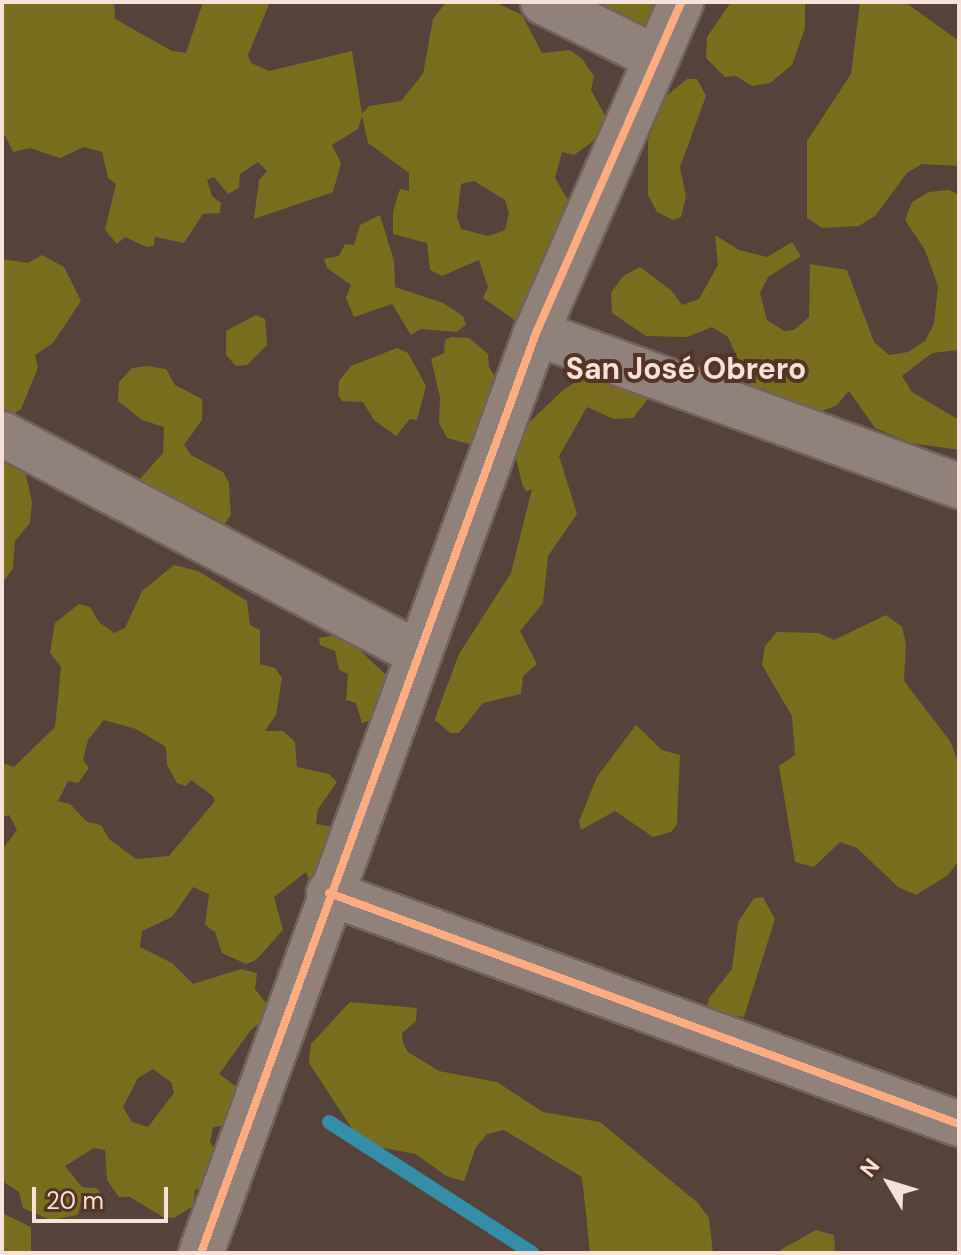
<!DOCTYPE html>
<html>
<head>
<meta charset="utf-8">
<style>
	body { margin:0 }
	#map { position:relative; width:961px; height:1255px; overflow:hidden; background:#55423a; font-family:"DM Sans",sans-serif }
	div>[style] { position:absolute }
	.green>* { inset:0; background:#796e1d }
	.stream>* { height:14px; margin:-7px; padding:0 7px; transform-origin:7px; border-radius:7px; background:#348eaa }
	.roads { filter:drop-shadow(2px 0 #72625a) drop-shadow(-2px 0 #72625a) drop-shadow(0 2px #72625a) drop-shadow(0 -2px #72625a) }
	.street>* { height:44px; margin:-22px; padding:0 22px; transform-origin:22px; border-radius:22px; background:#90817b }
	.cycleway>* { height:8px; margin:-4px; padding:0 4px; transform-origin:4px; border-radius:4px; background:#ffac80 }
	span { translate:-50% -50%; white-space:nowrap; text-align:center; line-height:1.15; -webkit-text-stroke:8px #553325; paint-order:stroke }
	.district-label { font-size:30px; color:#f7e1d8; font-weight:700 }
	.frame { position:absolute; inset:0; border:4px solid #f7e1d8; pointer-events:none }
	.north { position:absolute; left:849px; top:1143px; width:80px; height:80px; -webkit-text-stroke:6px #553325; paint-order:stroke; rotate:308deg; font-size:22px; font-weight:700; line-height:32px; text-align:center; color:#f7e1d8 }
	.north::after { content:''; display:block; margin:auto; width:28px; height:36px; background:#f7e1d8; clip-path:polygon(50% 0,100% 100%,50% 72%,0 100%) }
	.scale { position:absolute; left:32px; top:1187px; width:136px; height:36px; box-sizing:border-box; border:4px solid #f7e1d8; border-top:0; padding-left:10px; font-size:24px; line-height:28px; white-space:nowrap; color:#f7e1d8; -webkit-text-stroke:6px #553325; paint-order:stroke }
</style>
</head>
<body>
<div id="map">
	<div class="green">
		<div style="clip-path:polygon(evenodd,2px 2px,114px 2px,115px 19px,172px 51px,186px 53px,203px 2px,270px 2px,248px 55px,251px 63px,269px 71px,352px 51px,362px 114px,369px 106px,401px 101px,423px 74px,433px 19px,446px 2px,497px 3px,522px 15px,542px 53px,570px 50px,582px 59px,594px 76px,591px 90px,608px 121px,591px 143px,574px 155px,562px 152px,555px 178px,574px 210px,524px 315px,516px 321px,483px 298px,488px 287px,479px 260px,442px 276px,430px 270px,427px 243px,393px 234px,393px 212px,400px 189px,409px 191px,409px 173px,368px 143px,362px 116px,358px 129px,332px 145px,341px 163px,333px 192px,254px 219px,259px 180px,267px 171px,258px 162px,240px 174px,239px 188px,228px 194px,214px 177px,207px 180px,212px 196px,221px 203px,220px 213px,203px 214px,184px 243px,155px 237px,154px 246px,147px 247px,125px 237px,117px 244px,105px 230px,116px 184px,108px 178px,102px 152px,84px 147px,60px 158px,30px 148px,13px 152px,5px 135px,2px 139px,2px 2px,474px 181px,505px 200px,509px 213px,505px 230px,488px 236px,461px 229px,457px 217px,461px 184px,474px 181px)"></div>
		<div style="clip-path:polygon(586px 2px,662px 2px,665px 18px,638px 33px)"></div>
		<div style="clip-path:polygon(731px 2px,805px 2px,805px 28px,792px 65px,770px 83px,752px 86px,736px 76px,725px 77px,706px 58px,707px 37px)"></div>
		<div style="clip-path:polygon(860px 2px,905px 2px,959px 41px,959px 166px,922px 164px,907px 173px,875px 216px,859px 226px,822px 228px,807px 218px,807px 141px,851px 74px)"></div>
		<div style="clip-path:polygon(687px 79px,697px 79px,706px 96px,680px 167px,686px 197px,681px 217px,673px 220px,657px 212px,648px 195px,648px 141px,660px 101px)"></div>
		<div style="clip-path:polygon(949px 190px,959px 195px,959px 350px,932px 353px,902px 376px,912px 392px,959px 420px,959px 450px,911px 443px,875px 428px,849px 391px,836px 406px,816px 413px,752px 390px,728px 337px,712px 327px,687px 337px,646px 336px,612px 313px,611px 293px,623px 276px,640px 267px,672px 291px,682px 305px,699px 299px,718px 265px,715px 235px,739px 250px,767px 257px,792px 242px,801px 256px,768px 277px,760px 293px,767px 320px,784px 331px,794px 330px,809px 317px,810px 264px,847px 270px,874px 342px,889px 355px,908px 352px,925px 341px,934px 324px,938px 286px,925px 250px,905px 220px,912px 202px,929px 192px)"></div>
		<div style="clip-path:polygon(380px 215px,394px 261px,395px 287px,443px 303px,463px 316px,466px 325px,456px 332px,421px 329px,411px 335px,392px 304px,354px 317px,346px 298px,351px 285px,327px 268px,324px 259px,339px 256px,345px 244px,354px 245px,360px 225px)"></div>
		<div style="clip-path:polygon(42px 255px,64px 267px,81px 301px,53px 343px,35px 355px,38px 368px,21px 409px,7px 418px,2px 415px,2px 259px,28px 263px)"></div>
		<div style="clip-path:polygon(256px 315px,265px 319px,267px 345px,247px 365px,236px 366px,226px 355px,226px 331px)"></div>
		<div style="clip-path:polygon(451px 337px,469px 338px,488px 354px,489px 367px,499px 383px,473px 445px,447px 438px,439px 423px,440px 397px,431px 359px,444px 353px,445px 340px)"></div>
		<div style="clip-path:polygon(633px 344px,652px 349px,673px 366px,633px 418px,614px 419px,587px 407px,559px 456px,577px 514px,548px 556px,543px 603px,520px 631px,537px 664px,523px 676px,521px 694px,483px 703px,459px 733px,450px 733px,435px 720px,438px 710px,459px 654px,511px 573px,532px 489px,526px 492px,522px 484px,515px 454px,517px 434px,562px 391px)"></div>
		<div style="clip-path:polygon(397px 348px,408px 353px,426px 386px,417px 420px,410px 419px,396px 436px,374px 420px,363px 402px,342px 401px,338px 395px,339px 381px,351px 366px)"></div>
		<div style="clip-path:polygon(148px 366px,166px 369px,175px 385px,202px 399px,202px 420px,184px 445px,191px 455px,223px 472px,229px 483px,231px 515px,217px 534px,141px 492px,139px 480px,163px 453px,164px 427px,142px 420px,118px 401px,119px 382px,132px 368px)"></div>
		<div style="clip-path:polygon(2px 446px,25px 470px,32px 502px,30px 523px,15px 541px,13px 568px,2px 584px)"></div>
		<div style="clip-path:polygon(evenodd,174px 565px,198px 571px,247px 601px,250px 625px,260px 630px,260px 664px,275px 668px,282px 678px,276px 715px,265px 731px,283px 731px,295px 742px,297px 767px,329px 774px,337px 782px,318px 809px,316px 824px,333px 827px,314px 892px,306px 872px,274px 897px,283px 930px,256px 960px,246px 964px,222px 953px,215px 932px,205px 925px,209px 894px,193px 887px,172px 917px,142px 931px,140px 947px,172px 963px,193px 984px,241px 969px,257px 973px,255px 989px,273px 1012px,251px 1030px,219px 1074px,242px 1091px,225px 1126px,213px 1127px,210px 1142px,217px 1153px,205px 1185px,195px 1190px,193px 1206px,174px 1218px,163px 1217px,130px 1197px,119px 1197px,107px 1180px,105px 1150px,94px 1148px,65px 1166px,82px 1187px,97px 1188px,106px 1201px,96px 1211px,81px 1201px,78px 1215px,50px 1220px,23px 1208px,19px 1192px,2px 1181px,2px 850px,17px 830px,9px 815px,2px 817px,2px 763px,14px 767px,55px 727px,61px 667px,50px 653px,55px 623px,79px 604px,90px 607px,99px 622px,114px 633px,125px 628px,142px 591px,174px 565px,104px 720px,136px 729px,166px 747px,167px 765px,177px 783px,186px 786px,191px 780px,213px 796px,215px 801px,169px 856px,136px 859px,109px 839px,101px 825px,87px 822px,70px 804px,58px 801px,68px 781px,78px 783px,89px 768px,83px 760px,88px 740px,104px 720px,174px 565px,153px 1069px,171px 1082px,174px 1093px,148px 1127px,132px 1122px,123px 1107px,138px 1078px,153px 1069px)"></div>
		<div style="clip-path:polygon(886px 615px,902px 627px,906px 644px,904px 681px,950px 741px,959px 764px,958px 862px,948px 875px,916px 895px,898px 887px,857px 848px,840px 842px,814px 867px,795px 862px,779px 766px,795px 755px,792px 716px,762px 665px,765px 646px,777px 632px,819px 633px,834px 640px)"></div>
		<div style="clip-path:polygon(343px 634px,387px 676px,387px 691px,371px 720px,362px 723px,356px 703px,346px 700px,348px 674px,339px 670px,335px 651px,320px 645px,319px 638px)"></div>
		<div style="clip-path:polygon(636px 725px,662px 750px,680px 755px,677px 824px,671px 832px,653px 837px,615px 811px,581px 830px,579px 821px,597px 777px)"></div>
		<div style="clip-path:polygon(763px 897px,775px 919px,744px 1017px,715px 1014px,707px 1008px,709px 998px,732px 969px,738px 922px,754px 898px)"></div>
		<div style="clip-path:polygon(350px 1002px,417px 1008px,416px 1021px,402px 1033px,403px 1043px,408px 1052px,439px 1071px,497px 1082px,543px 1112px,600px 1122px,698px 1203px,709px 1218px,713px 1253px,590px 1253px,582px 1177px,504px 1130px,487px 1134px,476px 1147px,464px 1181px,446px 1176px,416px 1154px,362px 1144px,309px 1063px,311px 1044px)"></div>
		<div style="clip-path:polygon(2px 1213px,31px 1227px,31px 1253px,2px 1253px)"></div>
		<div style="clip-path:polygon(816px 1230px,834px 1235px,835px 1253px,775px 1253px)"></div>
	</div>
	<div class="stream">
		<div style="left:329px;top:1122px;width:242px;rotate:32.8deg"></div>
	</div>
	<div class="roads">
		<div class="street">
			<div style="left:543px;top:2px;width:127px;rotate:26.2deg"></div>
			<div style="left:536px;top:333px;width:450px;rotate:19.9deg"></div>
			<div style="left:2px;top:434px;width:467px;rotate:27.8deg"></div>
			<div style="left:329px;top:893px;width:671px;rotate:20.14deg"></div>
			<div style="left:201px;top:1253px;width:979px;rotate:-69.99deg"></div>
			<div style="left:536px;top:333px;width:361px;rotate:-66.3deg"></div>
		</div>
	</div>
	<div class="cycleway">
		<div style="left:329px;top:893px;width:671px;rotate:20.14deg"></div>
		<div style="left:201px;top:1253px;width:979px;rotate:-69.99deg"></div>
		<div style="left:536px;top:333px;width:361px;rotate:-66.3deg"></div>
	</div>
	<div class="district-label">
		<span style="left:686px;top:369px">San José Obrero</span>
	</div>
	<div class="frame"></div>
	<div class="north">N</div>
	<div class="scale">20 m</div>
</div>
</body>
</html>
